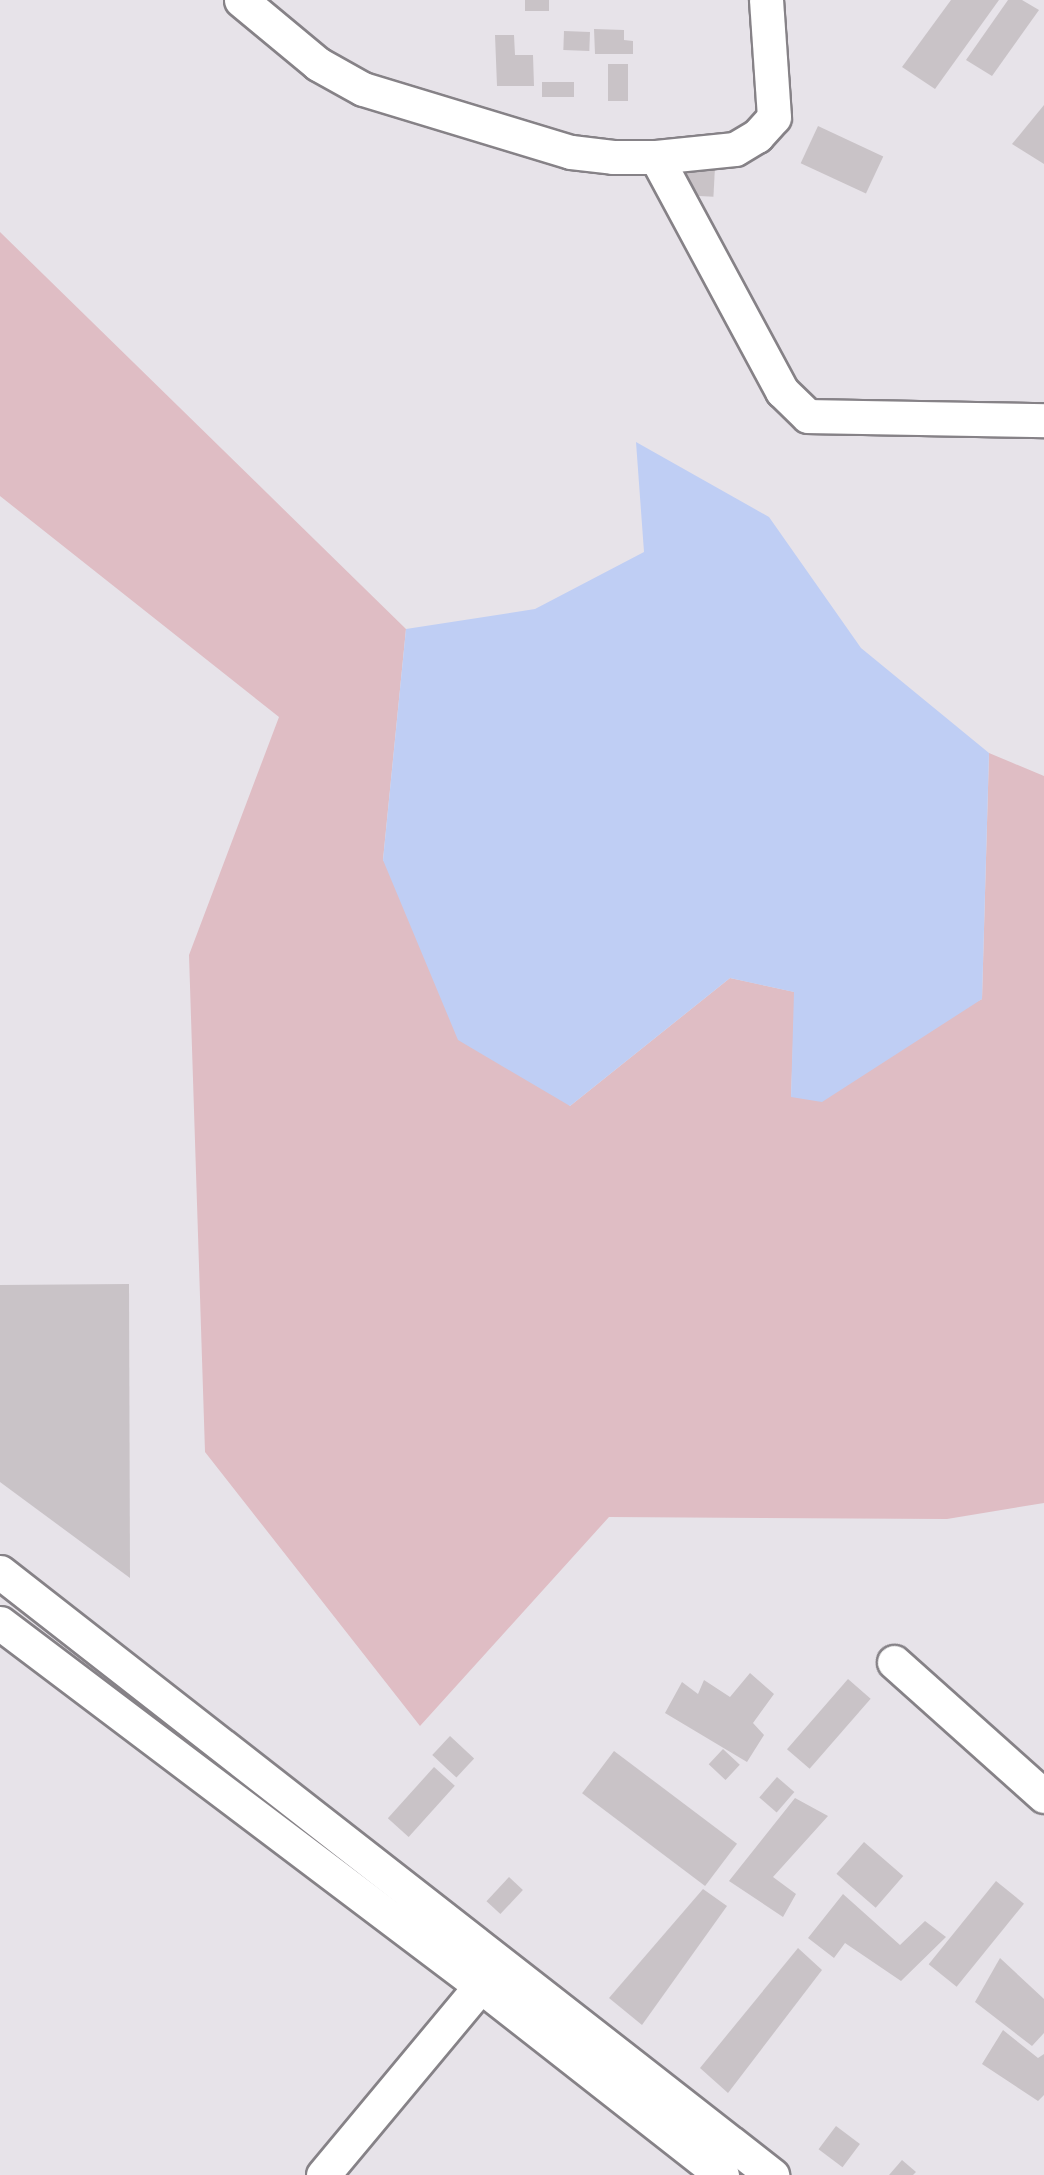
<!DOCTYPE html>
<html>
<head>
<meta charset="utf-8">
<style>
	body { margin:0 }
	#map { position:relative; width:1044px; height:2175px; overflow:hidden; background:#e7e3e9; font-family:Montserrat,sans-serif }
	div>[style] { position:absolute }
	.green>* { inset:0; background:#dfbdc4 }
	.water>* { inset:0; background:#bfcef4 }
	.building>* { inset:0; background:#c9c3c7; transform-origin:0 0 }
	.roads { filter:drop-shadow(2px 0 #868287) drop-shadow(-2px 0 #868287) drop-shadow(0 2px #868287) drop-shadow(0 -2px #868287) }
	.minor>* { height:33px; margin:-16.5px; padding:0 16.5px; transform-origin:16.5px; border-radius:16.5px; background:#fff }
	span { translate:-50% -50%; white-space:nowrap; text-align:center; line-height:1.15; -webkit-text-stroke:4.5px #e7e3e9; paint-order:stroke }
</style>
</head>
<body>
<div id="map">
	<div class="green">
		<div style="clip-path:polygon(0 232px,406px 629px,383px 860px,570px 1106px,730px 978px,795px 992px,791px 1097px,982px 999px,989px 753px,1044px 776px,1044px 1503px,947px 1519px,609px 1517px,420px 1726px,205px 1452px,189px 955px,279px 717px,0 496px)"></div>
	</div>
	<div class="water">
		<div style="clip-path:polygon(636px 442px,769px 517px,861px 648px,989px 753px,982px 999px,822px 1102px,791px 1097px,794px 992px,730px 978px,570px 1106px,458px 1040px,383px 860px,406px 629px,535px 609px,644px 552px)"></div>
	</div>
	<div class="building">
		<div style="left:525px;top:0;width:24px;height:11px"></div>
		<div style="clip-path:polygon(951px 0,999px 0,935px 89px,902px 67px)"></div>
		<div style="clip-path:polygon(1008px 0,1022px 0,1039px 10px,992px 76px,966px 60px)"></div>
		<div style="clip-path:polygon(594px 29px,624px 30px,624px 40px,633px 41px,633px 54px,595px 54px)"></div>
		<div style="left:564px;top:31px;width:26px;height:19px;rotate:2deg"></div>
		<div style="clip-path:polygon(495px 35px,514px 35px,515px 55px,533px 55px,534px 86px,497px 86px)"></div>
		<div style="left:608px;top:64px;width:20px;height:37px"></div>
		<div style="left:542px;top:82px;width:32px;height:15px"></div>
		<div style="clip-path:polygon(1044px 105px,1044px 164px,1012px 144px)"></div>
		<div style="left:818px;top:126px;width:72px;height:41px;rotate:25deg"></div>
		<div style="left:682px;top:166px;width:33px;height:29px;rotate:3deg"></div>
		<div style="clip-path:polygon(129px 1284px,130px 1578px,0 1482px,0 1285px)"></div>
		<div style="clip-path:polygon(750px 1673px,774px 1694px,753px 1723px,764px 1735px,747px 1762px,665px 1713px,682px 1682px,698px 1694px,704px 1680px,730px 1697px)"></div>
		<div style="left:848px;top:1679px;width:30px;height:93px;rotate:41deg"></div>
		<div style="left:450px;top:1736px;width:33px;height:26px;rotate:43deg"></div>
		<div style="left:723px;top:1749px;width:23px;height:21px;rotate:43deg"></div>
		<div style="left:614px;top:1751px;width:154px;height:53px;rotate:37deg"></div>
		<div style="left:434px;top:1767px;width:28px;height:69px;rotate:42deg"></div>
		<div style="left:777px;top:1777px;width:23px;height:27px;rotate:41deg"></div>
		<div style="clip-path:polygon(795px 1798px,828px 1816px,773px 1877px,796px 1894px,783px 1917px,729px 1881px)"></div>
		<div style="left:864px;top:1842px;width:52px;height:42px;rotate:41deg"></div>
		<div style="left:509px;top:1877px;width:19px;height:33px;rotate:43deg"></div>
		<div style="left:996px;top:1881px;width:36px;height:107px;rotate:39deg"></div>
		<div style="clip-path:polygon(703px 1889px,727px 1906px,642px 2025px,609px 1998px)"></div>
		<div style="clip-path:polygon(843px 1894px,900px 1945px,925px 1921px,946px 1937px,901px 1981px,845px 1943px,834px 1958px,808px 1938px)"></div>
		<div style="clip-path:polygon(798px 1948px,822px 1970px,728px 2093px,700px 2068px)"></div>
		<div style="clip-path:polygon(1000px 1958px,1044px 1999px,1044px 2033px,1032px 2046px,975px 2002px)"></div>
		<div style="clip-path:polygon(1003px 2030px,1038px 2058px,1044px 2054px,1044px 2095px,1038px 2101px,982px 2064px)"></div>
		<div style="left:836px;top:2126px;width:30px;height:29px;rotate:37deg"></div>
		<div style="clip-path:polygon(902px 2160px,916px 2172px,913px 2175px,889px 2175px)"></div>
	</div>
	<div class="roads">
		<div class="minor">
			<div style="left:241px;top:0;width:100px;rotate:39.7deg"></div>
			<div style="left:318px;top:64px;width:51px;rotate:29.1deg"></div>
			<div style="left:363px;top:89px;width:217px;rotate:16.9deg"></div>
			<div style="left:571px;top:152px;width:42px;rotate:6.8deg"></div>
			<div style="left:613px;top:157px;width:43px"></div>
			<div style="left:656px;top:157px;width:79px;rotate:-5.8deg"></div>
			<div style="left:735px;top:149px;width:26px;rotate:-31deg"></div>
			<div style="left:757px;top:136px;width:25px;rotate:-48deg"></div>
			<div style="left:774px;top:117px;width:117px;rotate:-93.9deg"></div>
			<div style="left:656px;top:157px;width:266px;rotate:61.7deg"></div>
			<div style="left:782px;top:391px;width:36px;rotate:44deg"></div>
			<div style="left:808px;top:416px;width:236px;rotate:1deg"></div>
			<div style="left:0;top:1572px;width:980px;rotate:37.99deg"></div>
			<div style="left:0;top:1623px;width:604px;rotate:37.06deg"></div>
			<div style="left:482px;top:1987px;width:305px;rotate:38.1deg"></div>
			<div style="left:894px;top:1662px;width:201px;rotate:41.8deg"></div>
			<div style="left:323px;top:2175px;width:267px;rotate:-50.2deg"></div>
		</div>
	</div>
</div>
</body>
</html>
